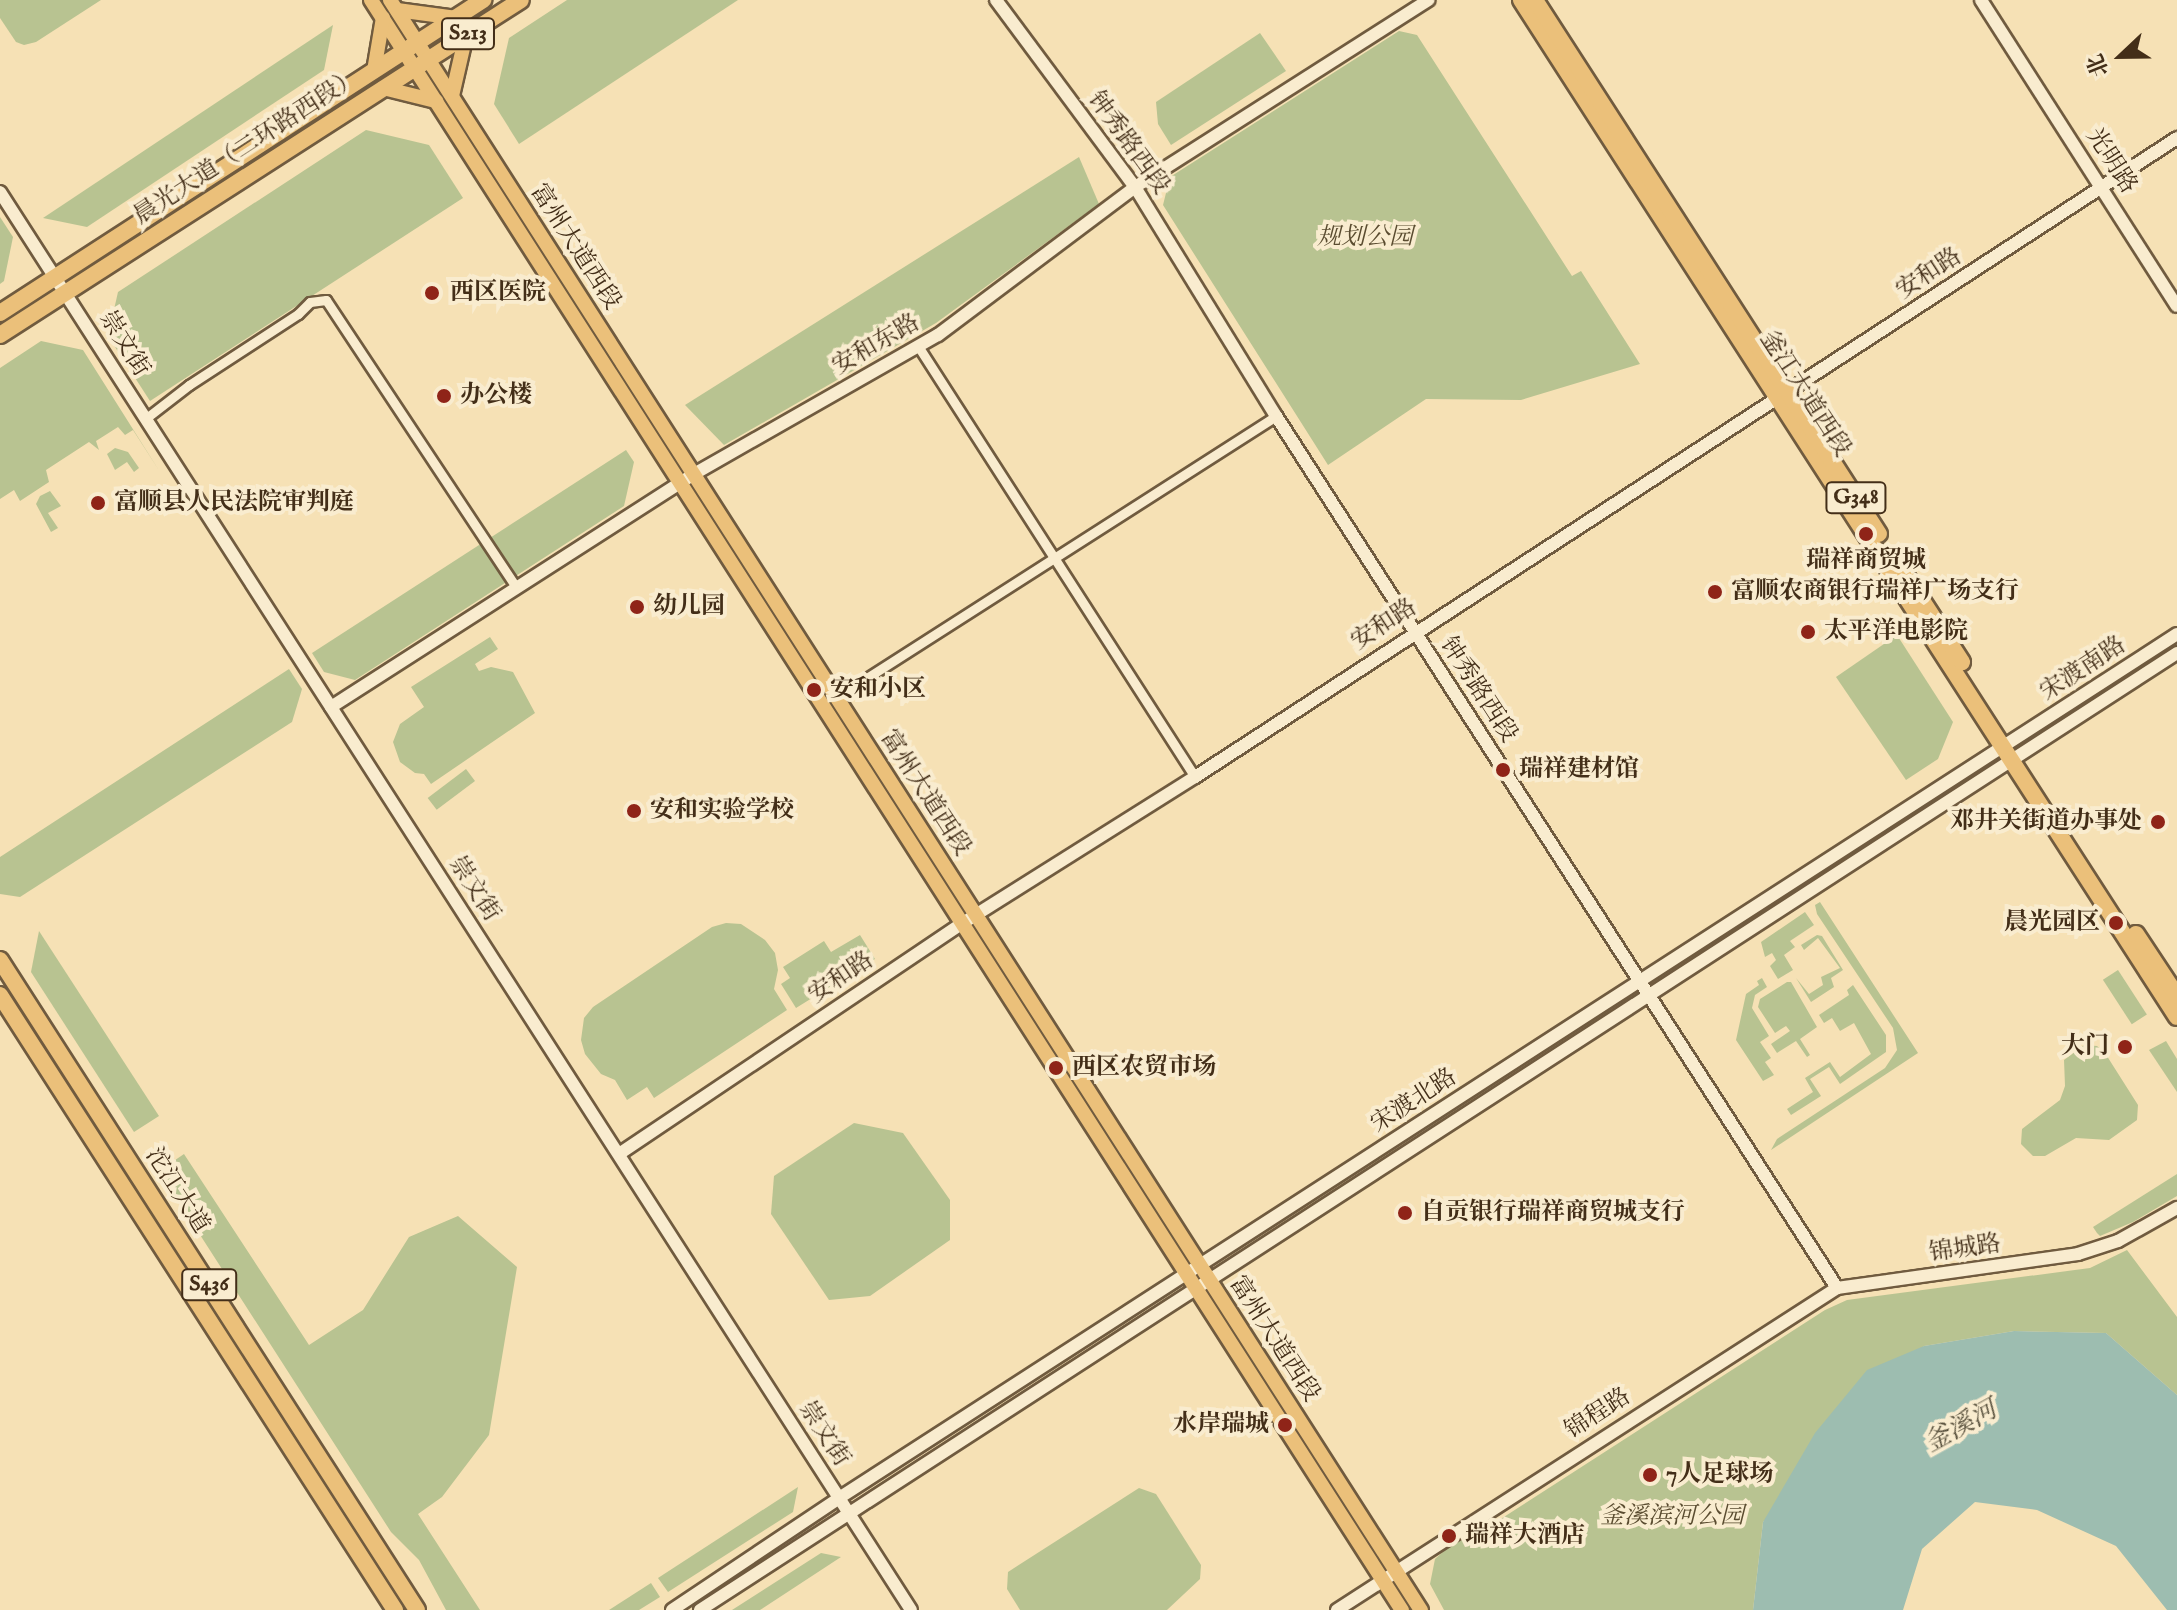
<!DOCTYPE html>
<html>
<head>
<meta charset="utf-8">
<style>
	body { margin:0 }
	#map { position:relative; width:2177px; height:1610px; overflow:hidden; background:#f6e1b5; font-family:"IM FELL English","Noto Serif SC",serif }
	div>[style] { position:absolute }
	.green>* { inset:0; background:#b8c391; transform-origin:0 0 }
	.water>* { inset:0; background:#9dbdb0 }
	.roads { filter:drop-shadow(2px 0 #705b3f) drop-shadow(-2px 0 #705b3f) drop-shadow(0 2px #705b3f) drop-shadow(0 -2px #705b3f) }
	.street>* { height:9px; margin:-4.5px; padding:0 4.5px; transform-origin:4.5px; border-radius:4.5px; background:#f9eccf }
	.secondary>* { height:12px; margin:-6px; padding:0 6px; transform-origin:6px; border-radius:6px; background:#f9eccf }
	.primary>* { height:14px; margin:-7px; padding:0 7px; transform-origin:7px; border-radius:7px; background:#ebc07a }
	.highway>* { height:16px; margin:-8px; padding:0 8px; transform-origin:8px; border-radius:8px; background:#ebc07a }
	.dots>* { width:22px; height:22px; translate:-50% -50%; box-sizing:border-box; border:4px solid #f9eccf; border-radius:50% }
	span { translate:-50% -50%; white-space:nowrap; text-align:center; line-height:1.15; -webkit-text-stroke:8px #f9eccf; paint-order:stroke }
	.shield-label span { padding:2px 6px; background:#f9eccf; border:2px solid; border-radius:6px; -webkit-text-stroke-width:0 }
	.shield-label { font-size:22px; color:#432e18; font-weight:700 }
	.street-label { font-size:24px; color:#432e18 }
	.park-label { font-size:24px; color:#5a4c30; font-style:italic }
	.poi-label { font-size:24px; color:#432e18; font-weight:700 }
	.left { translate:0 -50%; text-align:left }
	.right { translate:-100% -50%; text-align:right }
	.water-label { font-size:26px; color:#5a523e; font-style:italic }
	.north { position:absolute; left:2081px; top:16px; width:80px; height:80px; -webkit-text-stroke:6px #f9eccf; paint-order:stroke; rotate:248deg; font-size:22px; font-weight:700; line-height:32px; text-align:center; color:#432e18 }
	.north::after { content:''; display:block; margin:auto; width:28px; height:36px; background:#432e18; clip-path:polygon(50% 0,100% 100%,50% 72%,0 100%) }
</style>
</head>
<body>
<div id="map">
	<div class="green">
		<div style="clip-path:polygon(0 0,101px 0,36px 42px,24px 45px,16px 42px,0 18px)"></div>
		<div style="clip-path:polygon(567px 0,738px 0,519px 144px,494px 104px,509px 38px)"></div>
		<div style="clip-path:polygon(333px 25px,324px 70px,87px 227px,43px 218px)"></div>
		<div style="clip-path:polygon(1399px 31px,1417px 35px,1572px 276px,1581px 271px,1640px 364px,1521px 400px,1426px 399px,1328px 465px,1163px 205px,1170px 177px)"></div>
		<div style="clip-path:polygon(1260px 33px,1286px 71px,1171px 145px,1158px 124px,1156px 102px)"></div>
		<div style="clip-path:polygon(366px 130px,429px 145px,463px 198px,150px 401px,108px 336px,118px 292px)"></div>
		<div style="clip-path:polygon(1079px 157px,1099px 204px,936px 323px,724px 445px,685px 405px)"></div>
		<div style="clip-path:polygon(0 217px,13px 237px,4px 281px,0 284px)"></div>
		<div style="clip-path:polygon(41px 341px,83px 350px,160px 472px,133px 430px,125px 435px,118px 427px,96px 441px,99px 450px,89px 442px,46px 470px,49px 482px,20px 501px,14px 490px,0 499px,0 368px)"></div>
		<div style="clip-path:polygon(115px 448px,128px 452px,139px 468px,134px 472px,127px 462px,115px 470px,107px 454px)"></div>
		<div style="clip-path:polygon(626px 450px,634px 462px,624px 506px,355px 680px,324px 672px,312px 653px)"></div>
		<div style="clip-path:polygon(50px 491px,61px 506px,48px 513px,58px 528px,51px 532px,36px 504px,40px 496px)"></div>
		<div style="clip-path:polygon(1897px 635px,1953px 722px,1938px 759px,1906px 780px,1836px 677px)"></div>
		<div style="clip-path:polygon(490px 637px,498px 649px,475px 664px,479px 671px,491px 667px,513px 672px,535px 713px,431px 784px,424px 774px,415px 773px,400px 762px,393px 742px,400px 724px,424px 707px,411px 687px)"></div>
		<div style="clip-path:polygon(289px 669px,302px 689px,292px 722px,20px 897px,0 894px,0 857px)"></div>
		<div style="left:466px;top:769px;width:15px;height:48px;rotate:53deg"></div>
		<div style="clip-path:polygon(1820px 902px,1918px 1053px,1771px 1150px,1777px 1139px,1885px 1068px,1897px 1050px,1893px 1028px,1817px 914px,1815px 905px)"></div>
		<div style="clip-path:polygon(1805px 912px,1814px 925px,1790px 941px,1795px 947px,1784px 955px,1793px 970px,1778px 979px,1770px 966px,1776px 960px,1772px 953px,1765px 957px,1761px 942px)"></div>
		<div style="clip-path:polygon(726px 923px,741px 924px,765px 940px,775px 953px,778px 970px,774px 989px,787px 1010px,654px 1098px,647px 1087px,627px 1100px,615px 1080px,601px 1074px,585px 1054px,581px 1040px,584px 1018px,593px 1007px,712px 927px)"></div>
		<div style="clip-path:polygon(39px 931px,159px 1116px,134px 1132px,31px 972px)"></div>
		<div style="clip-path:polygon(860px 935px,875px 959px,796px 1008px,781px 984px,790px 978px,783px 967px,824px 941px,831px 952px)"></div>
		<div style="clip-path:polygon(1817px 935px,1822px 936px,1843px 970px,1831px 978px,1834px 987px,1811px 1002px,1796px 978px,1809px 994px,1823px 985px,1821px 977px,1840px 968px,1818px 938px,1804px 950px,1801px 945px)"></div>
		<div style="left:2118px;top:970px;width:53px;height:18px;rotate:57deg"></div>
		<div style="clip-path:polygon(1762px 978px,1767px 987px,1755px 995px,1752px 1008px,1769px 1036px,1760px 1042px,1771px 1058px,1765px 1062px,1774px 1075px,1763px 1081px,1736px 1040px,1746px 994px,1759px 985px,1757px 981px)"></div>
		<div style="clip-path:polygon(1787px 982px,1791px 982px,1817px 1027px,1800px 1039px,1810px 1055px,1807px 1057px,1796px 1041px,1777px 1053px,1771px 1044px,1790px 1031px,1786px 1026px,1775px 1033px,1758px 1007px,1760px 999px)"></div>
		<div style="clip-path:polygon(1853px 985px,1886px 1035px,1886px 1052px,1840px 1084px,1829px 1067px,1810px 1079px,1821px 1096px,1791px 1115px,1787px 1109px,1813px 1092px,1805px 1078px,1830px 1062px,1840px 1077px,1871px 1054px,1854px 1023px,1840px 1031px,1832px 1018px,1824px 1023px,1819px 1015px,1849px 995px,1847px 990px)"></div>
		<div style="clip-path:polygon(2166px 1041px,2177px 1059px,2177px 1092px,2149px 1050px)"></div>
		<div style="clip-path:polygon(2084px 1045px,2097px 1046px,2105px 1053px,2138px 1105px,2137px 1120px,2109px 1140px,2076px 1138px,2045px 1156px,2033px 1156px,2021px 1144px,2022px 1129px,2060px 1100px,2065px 1086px,2064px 1060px)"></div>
		<div style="clip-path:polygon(854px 1123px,903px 1133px,950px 1200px,950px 1240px,870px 1296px,829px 1300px,771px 1214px,774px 1176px)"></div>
		<div style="clip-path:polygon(184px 1154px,309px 1345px,363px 1310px,409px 1237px,458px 1216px,517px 1267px,489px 1435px,442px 1497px,418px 1514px,480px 1610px,446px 1610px,419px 1560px,391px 1532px,159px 1171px)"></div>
		<div style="clip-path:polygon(2177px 1174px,2177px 1196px,2133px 1222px,2100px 1236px,2097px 1233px,2093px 1227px)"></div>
		<div style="clip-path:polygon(2127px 1250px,2177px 1317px,2177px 1395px,2106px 1333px,2014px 1331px,1924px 1346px,1763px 1522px,1753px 1610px,1444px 1610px,1430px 1584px,1435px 1559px,1445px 1550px,1477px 1530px,1479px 1533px,1825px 1310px,1847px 1300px,2090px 1268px)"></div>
		<div style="clip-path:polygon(798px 1487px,793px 1512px,668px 1592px,658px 1578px)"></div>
		<div style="clip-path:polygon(1139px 1488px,1156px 1494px,1201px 1565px,1200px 1579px,1167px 1610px,1020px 1610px,1007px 1589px,1008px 1572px)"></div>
		<div style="clip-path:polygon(821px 1553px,841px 1557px,760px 1610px,732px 1610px)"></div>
		<div style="clip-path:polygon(651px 1583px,660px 1597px,639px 1610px,609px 1610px)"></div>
	</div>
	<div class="water">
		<div style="clip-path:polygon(2014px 1331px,2106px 1333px,2177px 1395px,2177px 1610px,2167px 1610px,2116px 1546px,2037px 1510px,1975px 1502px,1922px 1549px,1903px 1610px,1753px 1610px,1763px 1522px,1815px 1433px,1867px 1370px,1924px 1346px)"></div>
	</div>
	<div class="roads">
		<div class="street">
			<div style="left:918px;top:346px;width:512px;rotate:57.27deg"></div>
			<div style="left:145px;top:419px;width:56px;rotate:-37.7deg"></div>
			<div style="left:189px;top:385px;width:130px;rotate:-33.1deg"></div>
			<div style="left:298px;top:314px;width:17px;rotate:-45deg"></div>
			<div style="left:310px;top:302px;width:16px;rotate:-7deg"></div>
			<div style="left:326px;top:300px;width:344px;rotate:56.5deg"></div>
			<div style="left:837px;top:697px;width:521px;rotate:-32.62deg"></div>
		</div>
		<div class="secondary">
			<div style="left:996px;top:0;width:233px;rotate:53.4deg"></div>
			<div style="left:1135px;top:187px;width:269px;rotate:58.4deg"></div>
			<div style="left:1276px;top:416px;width:1037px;rotate:57.24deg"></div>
			<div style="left:1981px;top:0;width:363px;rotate:57.4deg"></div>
			<div style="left:0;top:192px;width:1685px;rotate:57.28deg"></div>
			<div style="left:331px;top:707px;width:431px;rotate:-32.7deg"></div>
			<div style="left:694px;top:474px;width:281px;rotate:-29.7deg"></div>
			<div style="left:938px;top:335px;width:246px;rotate:-36.9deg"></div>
			<div style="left:1135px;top:187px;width:348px;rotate:-32.5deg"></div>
			<div style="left:619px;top:1154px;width:414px;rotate:-33.9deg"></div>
			<div style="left:963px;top:923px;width:274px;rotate:-32.2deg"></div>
			<div style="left:1195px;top:777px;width:1172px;rotate:-33.05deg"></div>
			<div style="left:672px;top:1610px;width:201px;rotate:-33.8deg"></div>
			<div style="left:839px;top:1498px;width:1593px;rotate:-32.85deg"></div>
			<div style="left:700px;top:1610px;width:1760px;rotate:-32.94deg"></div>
			<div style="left:1337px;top:1610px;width:595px;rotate:-32.78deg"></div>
			<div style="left:1837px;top:1288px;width:243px;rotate:-8deg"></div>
			<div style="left:2078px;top:1254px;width:42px;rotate:-18deg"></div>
			<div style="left:2118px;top:1241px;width:68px;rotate:-29.2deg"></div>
		</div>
		<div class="primary">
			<div style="left:371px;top:0;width:1912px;rotate:57.37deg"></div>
			<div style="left:390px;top:0;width:1912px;rotate:57.37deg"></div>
			<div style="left:397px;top:10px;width:60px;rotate:7.7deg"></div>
			<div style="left:374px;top:71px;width:54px;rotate:-80.4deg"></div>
			<div style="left:383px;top:88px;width:55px;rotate:13.8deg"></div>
			<div style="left:452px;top:96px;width:63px;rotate:-77.1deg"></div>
		</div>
		<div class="highway">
			<div style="left:1521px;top:0;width:1210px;rotate:57.18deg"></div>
			<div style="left:1535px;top:0;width:635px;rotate:57.21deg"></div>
			<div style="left:0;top:313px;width:576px;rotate:-32.94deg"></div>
			<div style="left:0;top:335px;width:619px;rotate:-32.74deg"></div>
			<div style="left:1905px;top:574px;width:105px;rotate:57.1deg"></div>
			<div style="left:2136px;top:934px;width:74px;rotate:56.5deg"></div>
			<div style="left:0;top:960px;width:772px;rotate:57.32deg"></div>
			<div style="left:0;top:995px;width:731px;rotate:57.29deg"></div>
		</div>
	</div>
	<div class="dots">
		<div style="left:432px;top:293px;background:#8f2418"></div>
		<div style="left:444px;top:396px;background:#8f2418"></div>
		<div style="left:98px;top:503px;background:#8f2418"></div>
		<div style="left:1866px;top:534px;background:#8f2418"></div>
		<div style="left:1715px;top:592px;background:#8f2418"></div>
		<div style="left:637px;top:607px;background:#8f2418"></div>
		<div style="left:1808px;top:632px;background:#8f2418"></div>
		<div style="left:814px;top:690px;background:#8f2418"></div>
		<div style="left:1503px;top:770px;background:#8f2418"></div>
		<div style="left:634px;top:811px;background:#8f2418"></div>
		<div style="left:2158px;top:822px;background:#8f2418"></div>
		<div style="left:2116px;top:923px;background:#8f2418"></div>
		<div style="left:2125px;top:1047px;background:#8f2418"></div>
		<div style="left:1056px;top:1068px;background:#8f2418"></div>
		<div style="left:1405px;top:1213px;background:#8f2418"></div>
		<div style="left:1285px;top:1425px;background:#8f2418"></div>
		<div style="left:1650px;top:1475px;background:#8f2418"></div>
		<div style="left:1449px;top:1536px;background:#8f2418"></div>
	</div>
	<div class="shield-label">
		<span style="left:468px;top:34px">S213</span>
		<span style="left:1856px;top:498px">G348</span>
		<span style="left:209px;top:1285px">S436</span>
	</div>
	<div class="street-label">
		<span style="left:1128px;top:143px;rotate:54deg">钟秀路西段</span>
		<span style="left:247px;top:147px;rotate:-33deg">晨光大道（二环路西段）</span>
		<span style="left:2111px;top:161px;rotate:57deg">光明路</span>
		<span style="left:575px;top:247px;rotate:57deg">富州大道西段</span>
		<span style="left:1929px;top:274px;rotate:-33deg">安和路</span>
		<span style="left:124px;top:344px;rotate:58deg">崇文街</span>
		<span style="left:876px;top:345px;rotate:-30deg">安和东路</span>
		<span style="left:1805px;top:394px;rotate:57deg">釜江大道西段</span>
		<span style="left:1384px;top:625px;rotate:-33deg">安和路</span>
		<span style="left:2083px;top:669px;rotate:-33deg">宋渡南路</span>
		<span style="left:1478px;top:690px;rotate:57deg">钟秀路西段</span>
		<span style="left:925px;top:793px;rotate:57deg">富州大道西段</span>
		<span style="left:474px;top:889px;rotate:57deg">崇文街</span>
		<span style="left:841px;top:978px;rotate:-34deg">安和路</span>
		<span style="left:1414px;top:1101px;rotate:-33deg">宋渡北路</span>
		<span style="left:177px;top:1191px;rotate:57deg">沱江大道</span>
		<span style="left:1965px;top:1249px;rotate:-8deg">锦城路</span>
		<span style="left:1274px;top:1339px;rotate:57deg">富州大道西段</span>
		<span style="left:1598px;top:1414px;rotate:-33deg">锦程路</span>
		<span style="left:824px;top:1434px;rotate:57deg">崇文街</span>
	</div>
	<div class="park-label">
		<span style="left:1365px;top:238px">规划公园</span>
		<span style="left:1672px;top:1517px">釜溪滨河公园</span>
	</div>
	<div class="poi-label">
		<span class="left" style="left:450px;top:293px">西区医院</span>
		<span class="left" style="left:460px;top:396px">办公楼</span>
		<span class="left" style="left:114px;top:503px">富顺县人民法院审判庭</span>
		<span style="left:1866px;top:561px">瑞祥商贸城</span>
		<span class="left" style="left:1731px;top:592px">富顺农商银行瑞祥广场支行</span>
		<span class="left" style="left:653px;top:607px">幼儿园</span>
		<span class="left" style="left:1824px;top:632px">太平洋电影院</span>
		<span class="left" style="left:830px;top:690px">安和小区</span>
		<span class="left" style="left:1519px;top:770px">瑞祥建材馆</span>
		<span class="left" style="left:650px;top:811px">安和实验学校</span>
		<span class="right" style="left:2142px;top:822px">邓井关街道办事处</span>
		<span class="right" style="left:2100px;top:923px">晨光园区</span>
		<span class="right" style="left:2109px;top:1047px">大门</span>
		<span class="left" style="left:1072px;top:1068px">西区农贸市场</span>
		<span class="left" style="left:1421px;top:1213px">自贡银行瑞祥商贸城支行</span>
		<span class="right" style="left:1269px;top:1425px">水岸瑞城</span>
		<span class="left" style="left:1666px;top:1475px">7人足球场</span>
		<span class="left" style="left:1465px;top:1536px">瑞祥大酒店</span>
	</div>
	<div class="water-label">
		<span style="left:1961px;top:1427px;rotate:-29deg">釜溪河</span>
	</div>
	<div class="north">北</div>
</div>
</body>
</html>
